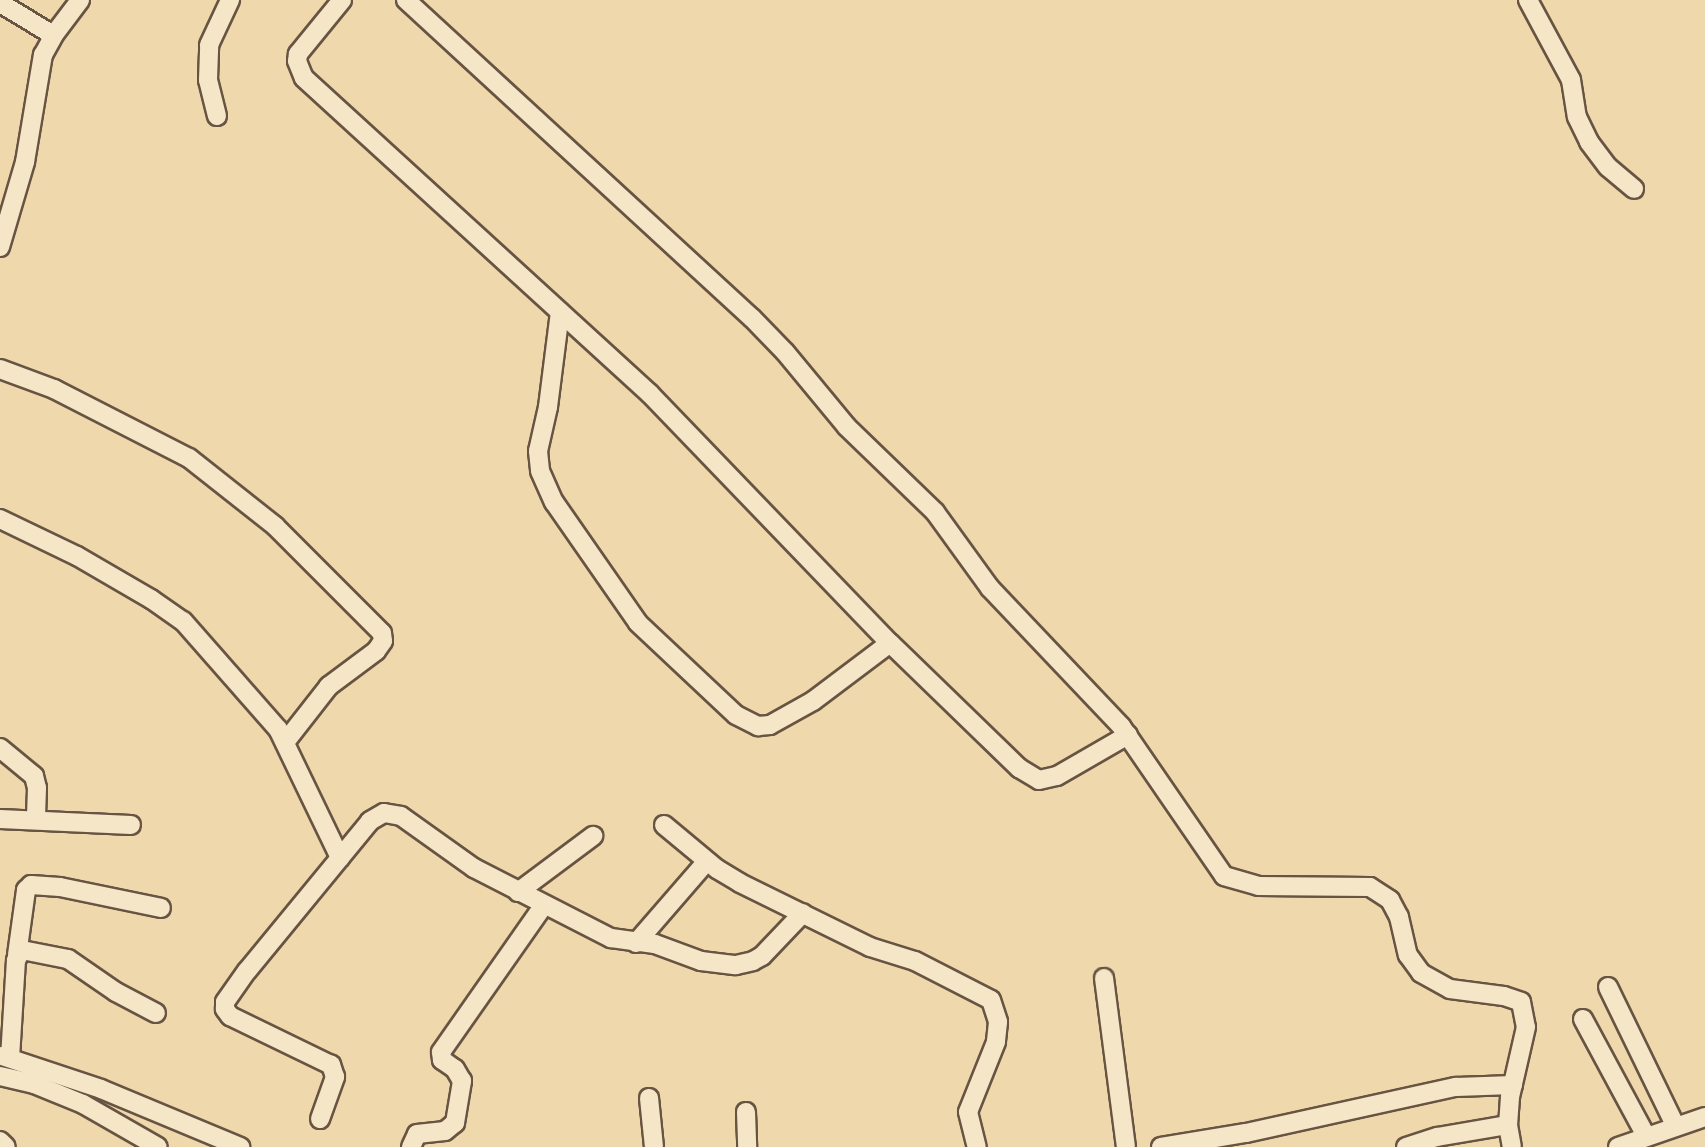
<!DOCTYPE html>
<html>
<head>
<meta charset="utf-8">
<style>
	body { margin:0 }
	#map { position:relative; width:1705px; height:1147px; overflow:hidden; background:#efd8ab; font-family:Cardo,serif }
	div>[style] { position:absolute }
	.roads { filter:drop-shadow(2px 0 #685443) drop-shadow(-2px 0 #685443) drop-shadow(0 2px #685443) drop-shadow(0 -2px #685443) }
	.minor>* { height:18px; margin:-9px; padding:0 9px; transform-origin:9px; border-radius:9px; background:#f5e6c8 }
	span { translate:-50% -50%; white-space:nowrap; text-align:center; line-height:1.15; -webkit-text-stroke:5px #f5e6c8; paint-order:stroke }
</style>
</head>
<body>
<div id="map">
	<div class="roads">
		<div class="minor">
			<div style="left:342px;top:0;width:70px;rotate:129.2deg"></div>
			<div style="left:298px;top:54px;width:7px;rotate:98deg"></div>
			<div style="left:297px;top:61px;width:18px;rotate:68deg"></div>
			<div style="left:304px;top:78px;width:469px;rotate:42.4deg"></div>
			<div style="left:650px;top:394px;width:346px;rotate:46.1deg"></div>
			<div style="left:890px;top:643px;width:180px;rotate:44.1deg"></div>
			<div style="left:1019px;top:768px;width:23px;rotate:31deg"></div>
			<div style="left:1039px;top:780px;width:18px;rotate:-13deg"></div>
			<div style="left:1057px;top:776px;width:82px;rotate:-30deg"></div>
			<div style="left:406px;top:0;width:470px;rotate:42.6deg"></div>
			<div style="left:752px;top:318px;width:47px;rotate:45.9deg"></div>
			<div style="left:785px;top:352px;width:97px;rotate:50.4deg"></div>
			<div style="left:847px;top:427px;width:122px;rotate:44deg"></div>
			<div style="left:935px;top:512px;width:94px;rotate:54.1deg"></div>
			<div style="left:990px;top:588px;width:190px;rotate:46.5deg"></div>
			<div style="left:1121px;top:726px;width:182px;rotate:55.5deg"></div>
			<div style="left:1224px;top:876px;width:35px;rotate:16deg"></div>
			<div style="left:1258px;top:886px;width:112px;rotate:0.5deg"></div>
			<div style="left:1370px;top:887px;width:24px;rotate:33deg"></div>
			<div style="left:1390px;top:900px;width:19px;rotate:62deg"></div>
			<div style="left:1399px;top:917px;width:39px;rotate:77deg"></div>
			<div style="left:1408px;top:955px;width:22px;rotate:54deg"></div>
			<div style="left:1421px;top:973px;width:33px;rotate:29deg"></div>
			<div style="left:1450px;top:989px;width:54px;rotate:7.4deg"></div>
			<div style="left:1504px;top:996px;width:18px;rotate:19deg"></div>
			<div style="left:1521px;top:1002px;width:25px;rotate:79deg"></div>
			<div style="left:1526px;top:1027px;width:72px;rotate:102.9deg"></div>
			<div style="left:1510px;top:1097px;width:28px;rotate:94deg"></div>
			<div style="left:1508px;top:1125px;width:22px;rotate:80deg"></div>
			<div style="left:1528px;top:0;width:91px;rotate:61.7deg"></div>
			<div style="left:1571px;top:80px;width:37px;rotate:81deg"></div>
			<div style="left:1577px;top:117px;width:28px;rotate:64deg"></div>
			<div style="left:1589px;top:142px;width:31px;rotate:53deg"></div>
			<div style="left:1608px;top:167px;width:34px;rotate:40deg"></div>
			<div style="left:0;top:3px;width:62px;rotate:31.1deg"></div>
			<div style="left:217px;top:116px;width:37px;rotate:-104deg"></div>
			<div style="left:208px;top:80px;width:35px;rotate:-88deg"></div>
			<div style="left:209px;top:45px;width:50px;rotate:-65deg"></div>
			<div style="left:0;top:247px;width:89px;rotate:-73.6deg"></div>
			<div style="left:25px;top:162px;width:109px;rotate:-80.5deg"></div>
			<div style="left:43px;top:55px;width:26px;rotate:-61deg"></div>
			<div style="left:56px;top:32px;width:40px;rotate:-53deg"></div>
			<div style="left:560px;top:312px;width:96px;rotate:97.2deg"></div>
			<div style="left:548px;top:407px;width:45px;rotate:102.8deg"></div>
			<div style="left:538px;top:451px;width:20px;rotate:84deg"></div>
			<div style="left:540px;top:471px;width:34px;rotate:66deg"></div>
			<div style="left:554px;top:502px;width:147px;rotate:55.2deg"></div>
			<div style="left:638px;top:623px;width:134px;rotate:43.2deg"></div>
			<div style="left:736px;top:715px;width:25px;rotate:27deg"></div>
			<div style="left:758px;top:726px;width:12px;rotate:-5deg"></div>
			<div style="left:770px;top:725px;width:49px;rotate:-29.2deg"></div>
			<div style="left:813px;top:701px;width:96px;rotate:-37deg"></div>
			<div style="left:0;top:369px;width:58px;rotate:20.3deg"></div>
			<div style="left:54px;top:389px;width:152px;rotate:27.1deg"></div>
			<div style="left:189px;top:458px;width:110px;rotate:38.3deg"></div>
			<div style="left:275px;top:526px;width:151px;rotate:45deg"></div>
			<div style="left:382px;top:633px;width:8px;rotate:83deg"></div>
			<div style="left:383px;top:641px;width:12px;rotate:125deg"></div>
			<div style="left:376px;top:651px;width:59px;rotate:143.3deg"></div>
			<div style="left:329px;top:686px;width:70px;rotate:128deg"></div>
			<div style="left:0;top:519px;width:85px;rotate:25.7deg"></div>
			<div style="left:77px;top:556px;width:86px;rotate:30.2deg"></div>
			<div style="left:151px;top:599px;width:39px;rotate:35deg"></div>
			<div style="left:183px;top:621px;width:144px;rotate:48.7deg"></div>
			<div style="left:278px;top:729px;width:143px;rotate:64.3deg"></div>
			<div style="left:0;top:748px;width:44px;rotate:39.5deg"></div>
			<div style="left:34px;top:776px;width:12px;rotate:76deg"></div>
			<div style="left:37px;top:788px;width:32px;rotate:92deg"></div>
			<div style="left:0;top:819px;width:131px;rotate:2.6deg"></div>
			<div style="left:664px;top:825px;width:69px;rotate:39.7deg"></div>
			<div style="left:717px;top:869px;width:27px;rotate:31deg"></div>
			<div style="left:740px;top:883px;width:145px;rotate:26.2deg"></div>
			<div style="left:870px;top:947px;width:47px;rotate:17.3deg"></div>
			<div style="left:915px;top:961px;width:85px;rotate:27.2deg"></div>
			<div style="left:991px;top:1000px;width:23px;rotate:72deg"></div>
			<div style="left:998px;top:1022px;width:20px;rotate:96deg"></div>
			<div style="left:996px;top:1042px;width:75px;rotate:111.8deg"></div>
			<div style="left:968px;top:1112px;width:36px;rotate:76deg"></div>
			<div style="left:518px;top:892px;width:94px;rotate:-36.7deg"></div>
			<div style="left:636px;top:943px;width:108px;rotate:-49.1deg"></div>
			<div style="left:17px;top:955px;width:66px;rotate:-82.1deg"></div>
			<div style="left:26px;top:890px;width:7px;rotate:-45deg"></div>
			<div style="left:31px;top:885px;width:29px;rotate:4deg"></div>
			<div style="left:60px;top:887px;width:103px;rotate:11.7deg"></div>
			<div style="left:1104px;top:978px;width:170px;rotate:82.6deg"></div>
			<div style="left:1608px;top:987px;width:153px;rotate:64.1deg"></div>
			<div style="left:1583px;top:1019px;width:133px;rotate:61.7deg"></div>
			<div style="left:2px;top:1056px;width:104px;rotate:18.4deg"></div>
			<div style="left:101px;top:1089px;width:151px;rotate:22.6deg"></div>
			<div style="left:10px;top:1058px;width:98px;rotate:-86.5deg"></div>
			<div style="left:16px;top:960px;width:12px;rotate:-59deg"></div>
			<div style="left:22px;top:950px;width:47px;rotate:11.1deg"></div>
			<div style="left:68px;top:959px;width:58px;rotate:34.5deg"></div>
			<div style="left:116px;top:992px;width:45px;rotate:27.7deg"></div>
			<div style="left:0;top:1076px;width:35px;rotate:13deg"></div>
			<div style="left:34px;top:1084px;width:53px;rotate:22.2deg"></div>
			<div style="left:83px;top:1104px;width:86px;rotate:29.8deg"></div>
			<div style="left:649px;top:1098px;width:49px;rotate:84.2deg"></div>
			<div style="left:746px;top:1112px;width:35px;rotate:88deg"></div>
			<div style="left:320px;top:1119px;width:45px;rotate:-70.3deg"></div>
			<div style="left:335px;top:1077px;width:13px;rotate:-108deg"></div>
			<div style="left:331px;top:1065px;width:112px;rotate:-154.1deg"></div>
			<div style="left:230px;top:1016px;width:9px;rotate:-126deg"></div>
			<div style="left:225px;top:1009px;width:7px;rotate:-90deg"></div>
			<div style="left:225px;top:1002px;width:38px;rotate:-55deg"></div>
			<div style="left:247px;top:971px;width:194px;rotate:-50.6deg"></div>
			<div style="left:370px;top:821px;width:16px;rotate:-30deg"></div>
			<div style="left:384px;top:813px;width:17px;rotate:10deg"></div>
			<div style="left:401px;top:816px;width:90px;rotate:35.5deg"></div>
			<div style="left:474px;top:868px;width:154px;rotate:27.1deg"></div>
			<div style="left:611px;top:938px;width:44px;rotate:7.8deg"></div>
			<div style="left:655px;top:944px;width:49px;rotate:20.3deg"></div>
			<div style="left:701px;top:961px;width:35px;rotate:7deg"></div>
			<div style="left:736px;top:965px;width:17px;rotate:-13deg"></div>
			<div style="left:753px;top:961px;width:10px;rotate:-29deg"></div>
			<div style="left:762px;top:956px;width:59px;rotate:-46.4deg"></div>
			<div style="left:0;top:1141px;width:8px;rotate:45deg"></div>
			<div style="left:411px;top:1147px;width:14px;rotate:-65deg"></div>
			<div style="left:417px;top:1134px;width:28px;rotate:-6deg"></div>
			<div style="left:445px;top:1131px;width:13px;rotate:-39deg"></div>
			<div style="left:455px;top:1123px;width:43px;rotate:-80.5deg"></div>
			<div style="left:462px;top:1081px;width:14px;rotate:-120deg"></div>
			<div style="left:455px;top:1069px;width:16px;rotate:-145deg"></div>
			<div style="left:442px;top:1060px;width:8px;rotate:-97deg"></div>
			<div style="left:441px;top:1052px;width:179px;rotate:-55deg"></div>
			<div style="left:1161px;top:1147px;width:86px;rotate:-9.4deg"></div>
			<div style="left:1246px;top:1133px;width:215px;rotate:-12.4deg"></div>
			<div style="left:1456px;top:1087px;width:57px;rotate:-2deg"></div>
			<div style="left:1406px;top:1147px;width:33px;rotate:-18deg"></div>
			<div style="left:1437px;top:1137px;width:72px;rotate:-9.6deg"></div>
			<div style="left:1618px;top:1147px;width:92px;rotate:-19deg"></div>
		</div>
	</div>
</div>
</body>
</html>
